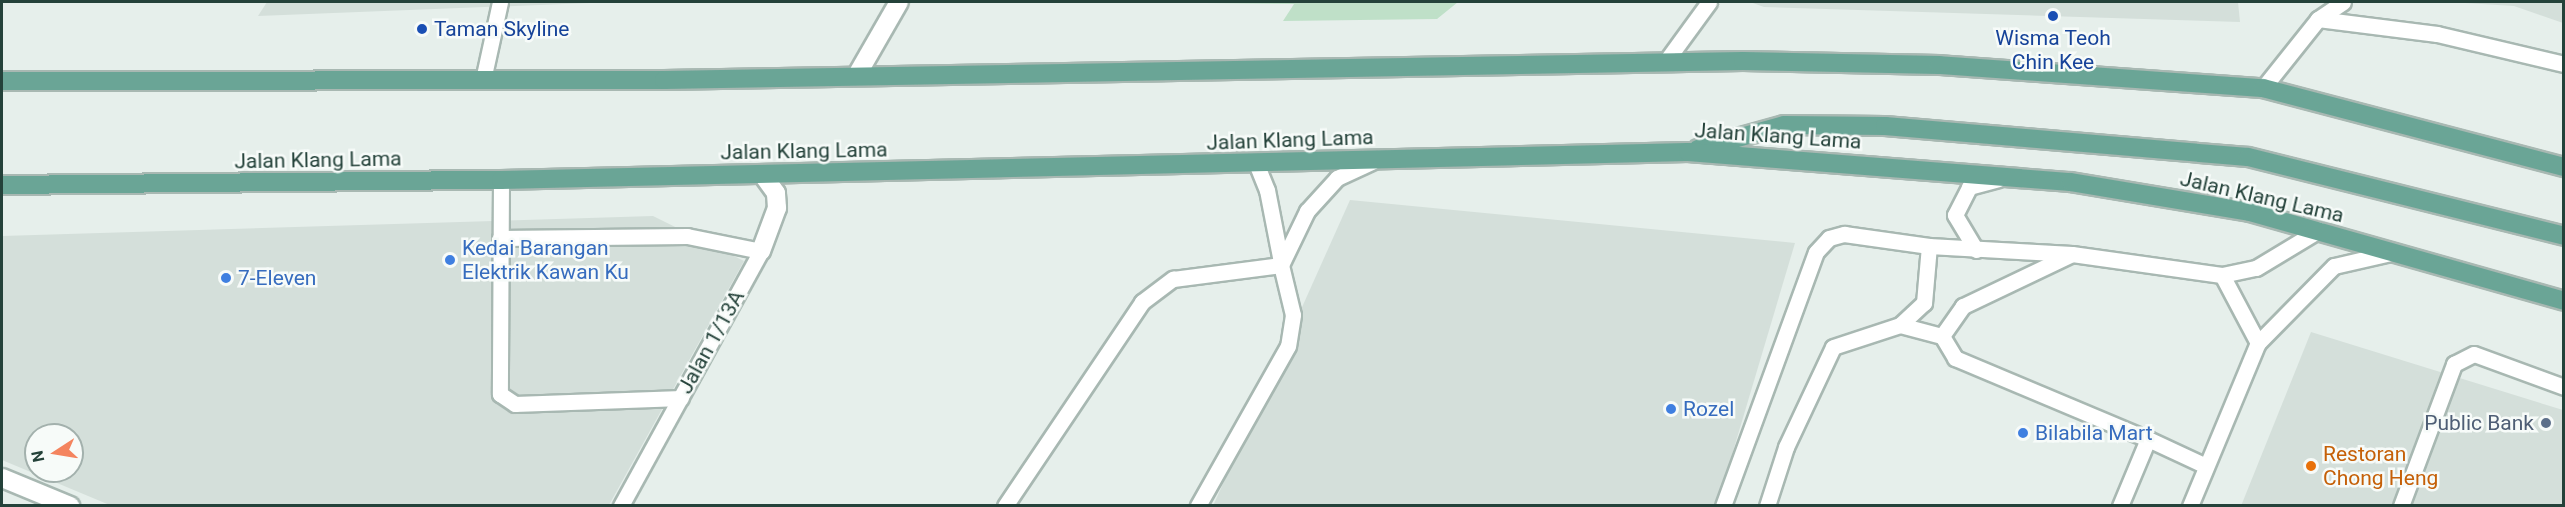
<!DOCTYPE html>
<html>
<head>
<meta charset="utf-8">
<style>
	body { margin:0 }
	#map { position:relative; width:2565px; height:507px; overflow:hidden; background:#e6efeb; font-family:Roboto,sans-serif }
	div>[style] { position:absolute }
	.built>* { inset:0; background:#d4dfda }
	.green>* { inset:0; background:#bfe0c8 }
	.roads { filter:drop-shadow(2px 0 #a8b8b2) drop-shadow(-2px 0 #a8b8b2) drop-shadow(0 2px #a8b8b2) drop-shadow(0 -2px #a8b8b2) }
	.lane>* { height:15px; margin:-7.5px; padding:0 7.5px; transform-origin:7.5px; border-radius:7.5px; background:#fff }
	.street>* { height:18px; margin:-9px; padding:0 9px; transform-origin:9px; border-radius:9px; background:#fff }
	.primary>* { height:18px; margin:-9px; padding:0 9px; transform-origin:9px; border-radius:9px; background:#6aa596 }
	.dots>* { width:16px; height:16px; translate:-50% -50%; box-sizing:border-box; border:3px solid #f7fbf9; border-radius:50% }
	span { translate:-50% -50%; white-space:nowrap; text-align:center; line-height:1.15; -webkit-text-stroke:5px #f7fbf9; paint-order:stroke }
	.transit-label { font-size:21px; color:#164399 }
	.left { translate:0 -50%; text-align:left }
	.street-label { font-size:21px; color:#24423a }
	.shop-label { font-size:21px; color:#366cbe }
	.service-label { font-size:21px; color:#4e5e75 }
	.right { translate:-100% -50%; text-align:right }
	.food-label { font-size:21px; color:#c56008 }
	.frame { position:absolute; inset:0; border:3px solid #24423a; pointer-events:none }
	.north { position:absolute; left:24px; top:423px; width:60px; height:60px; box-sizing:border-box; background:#f7fbf9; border:2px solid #a3b1ad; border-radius:50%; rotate:258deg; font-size:16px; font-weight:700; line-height:24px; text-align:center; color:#24423a }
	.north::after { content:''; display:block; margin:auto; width:21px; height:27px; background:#f4845f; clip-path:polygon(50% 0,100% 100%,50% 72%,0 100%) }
</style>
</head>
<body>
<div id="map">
	<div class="built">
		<div style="clip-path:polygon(267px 2px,615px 2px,258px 16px)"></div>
		<div style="clip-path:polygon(1750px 2px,2238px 2px,2240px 22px,1764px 7px)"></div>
		<div style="clip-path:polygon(2449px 2px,2563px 2px,2563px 23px,2514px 6px)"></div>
		<div style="clip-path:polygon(1350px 200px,1795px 243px,1717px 505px,1213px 506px)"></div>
		<div style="clip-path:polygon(evenodd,653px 216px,744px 261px,609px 505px,112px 506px,2px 460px,2px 236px,653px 216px,36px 435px,72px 435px,72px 471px,36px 471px,36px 435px)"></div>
		<div style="clip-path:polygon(2311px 332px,2563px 410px,2563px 505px,2241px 506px)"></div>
	</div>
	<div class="green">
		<div style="clip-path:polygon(1118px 2px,1458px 2px,1437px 19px,1283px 21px,1294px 4px)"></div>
	</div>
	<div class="roads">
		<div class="lane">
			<div style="left:2318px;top:19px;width:120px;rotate:7.2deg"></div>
			<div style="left:2437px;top:34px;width:130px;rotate:13.3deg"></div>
			<div style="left:1666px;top:61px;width:73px;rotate:-53.9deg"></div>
			<div style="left:483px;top:80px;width:80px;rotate:-77.7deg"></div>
			<div style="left:2263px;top:88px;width:88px;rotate:-51.4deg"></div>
			<div style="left:2318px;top:19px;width:30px;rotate:-34deg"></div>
			<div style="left:1244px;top:163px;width:12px"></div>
			<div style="left:1256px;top:163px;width:29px;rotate:68deg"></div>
			<div style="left:1267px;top:190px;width:73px;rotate:79deg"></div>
			<div style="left:501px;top:180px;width:214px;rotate:90.3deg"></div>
			<div style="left:500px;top:394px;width:18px;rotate:34deg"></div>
			<div style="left:515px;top:404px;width:166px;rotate:-2.1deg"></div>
			<div style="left:500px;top:238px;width:187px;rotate:-0.6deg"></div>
			<div style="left:687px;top:236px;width:76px;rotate:11.5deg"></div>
			<div style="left:761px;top:251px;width:291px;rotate:118.8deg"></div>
			<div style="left:1976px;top:250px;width:41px;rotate:-121deg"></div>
			<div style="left:1955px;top:215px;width:31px;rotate:-63deg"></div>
			<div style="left:1969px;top:187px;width:30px;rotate:-15deg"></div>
			<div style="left:2070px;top:255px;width:119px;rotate:154.5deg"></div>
			<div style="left:1963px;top:306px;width:37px;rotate:125deg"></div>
			<div style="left:1942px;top:336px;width:26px;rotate:59deg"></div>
			<div style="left:1955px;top:358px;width:209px;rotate:22.8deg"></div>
			<div style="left:2148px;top:439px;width:73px;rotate:112.7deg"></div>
			<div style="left:1281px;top:265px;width:60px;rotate:-64.3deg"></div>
			<div style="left:1307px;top:211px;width:45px;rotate:-47.7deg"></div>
			<div style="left:1337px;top:178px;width:40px;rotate:-25deg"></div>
			<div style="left:2222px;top:275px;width:77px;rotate:62.1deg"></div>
			<div style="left:2258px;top:343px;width:108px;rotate:-45.4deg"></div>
			<div style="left:2334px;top:266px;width:63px;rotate:-12.9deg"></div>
			<div style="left:1900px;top:325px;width:43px;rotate:14.7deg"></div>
			<div style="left:2148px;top:439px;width:64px;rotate:25deg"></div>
			<div style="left:1005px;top:506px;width:246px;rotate:-56.1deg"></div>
			<div style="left:1142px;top:302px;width:39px;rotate:-37deg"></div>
			<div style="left:1173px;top:279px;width:109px;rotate:-7.4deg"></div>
			<div style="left:1281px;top:265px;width:51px;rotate:76.5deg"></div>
			<div style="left:1293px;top:315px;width:31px;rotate:99deg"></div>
			<div style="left:1288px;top:346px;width:184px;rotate:119.4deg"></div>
			<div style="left:1723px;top:506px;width:270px;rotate:-69.9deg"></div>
			<div style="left:1816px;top:252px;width:19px;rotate:-47deg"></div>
			<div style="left:1829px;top:238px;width:16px;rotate:-15deg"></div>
			<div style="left:1844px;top:234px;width:86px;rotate:8deg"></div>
			<div style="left:1929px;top:246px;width:143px;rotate:3.2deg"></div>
			<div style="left:2072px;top:254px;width:151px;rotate:8deg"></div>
			<div style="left:2222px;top:275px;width:35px;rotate:-12deg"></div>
			<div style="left:2256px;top:268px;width:74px;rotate:-31.1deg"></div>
			<div style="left:1767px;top:506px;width:62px;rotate:-72.1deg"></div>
			<div style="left:1786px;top:447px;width:110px;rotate:-64.8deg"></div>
			<div style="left:1833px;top:347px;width:71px;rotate:-18.2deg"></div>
			<div style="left:1900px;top:325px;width:33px;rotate:-43deg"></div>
			<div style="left:1924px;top:303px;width:57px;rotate:-85deg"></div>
			<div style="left:2190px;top:506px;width:177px;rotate:-67.4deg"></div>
			<div style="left:2401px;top:506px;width:152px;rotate:-69.5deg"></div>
			<div style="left:2454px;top:364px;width:22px;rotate:-27deg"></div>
			<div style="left:2474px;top:354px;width:96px;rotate:20.1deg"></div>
		</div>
		<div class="street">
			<div style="left:857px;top:75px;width:84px;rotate:-60.1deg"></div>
			<div style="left:761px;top:251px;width:46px;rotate:-69.6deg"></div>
			<div style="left:777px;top:208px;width:15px;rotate:-94deg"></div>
			<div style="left:776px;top:193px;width:22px;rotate:-126deg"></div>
			<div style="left:2px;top:478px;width:74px;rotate:22.4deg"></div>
		</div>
		<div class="primary">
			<div style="left:2px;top:81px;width:662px;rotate:-0.09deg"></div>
			<div style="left:664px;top:80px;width:1079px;rotate:-1.01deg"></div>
			<div style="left:1743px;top:61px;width:196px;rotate:1.2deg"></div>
			<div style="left:1939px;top:65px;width:325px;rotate:4.1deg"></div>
			<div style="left:2263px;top:88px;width:311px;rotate:14.7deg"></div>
			<div style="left:1698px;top:149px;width:89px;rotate:-15.6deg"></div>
			<div style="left:1784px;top:125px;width:101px;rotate:0.6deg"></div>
			<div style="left:1885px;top:126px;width:364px;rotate:4.9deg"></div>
			<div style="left:2248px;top:157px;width:326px;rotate:14deg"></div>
			<div style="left:2px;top:185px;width:499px;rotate:-0.6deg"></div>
			<div style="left:501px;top:180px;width:1187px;rotate:-1.35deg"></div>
			<div style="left:1688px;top:152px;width:384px;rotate:4.5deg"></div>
			<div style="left:2071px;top:182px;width:181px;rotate:9.5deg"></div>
			<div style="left:2250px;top:212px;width:326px;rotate:15.8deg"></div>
		</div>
	</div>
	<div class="dots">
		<div style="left:2053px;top:16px;background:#1a4fb4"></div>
		<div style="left:422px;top:29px;background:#1a4fb4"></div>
		<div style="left:450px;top:260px;background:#3f7fe0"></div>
		<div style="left:226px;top:278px;background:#3f7fe0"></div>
		<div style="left:1671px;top:409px;background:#3f7fe0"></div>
		<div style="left:2546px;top:423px;background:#5c6f8a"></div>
		<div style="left:2023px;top:433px;background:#3f7fe0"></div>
		<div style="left:2311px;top:466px;background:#e8710a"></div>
	</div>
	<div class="transit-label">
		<span class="left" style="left:434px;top:29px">Taman Skyline</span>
		<span style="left:2053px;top:50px">Wisma Teoh<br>Chin Kee</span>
	</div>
	<div class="street-label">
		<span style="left:1778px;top:136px;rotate:4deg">Jalan Klang Lama</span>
		<span style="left:1290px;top:140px;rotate:-2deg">Jalan Klang Lama</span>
		<span style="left:804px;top:151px;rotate:-1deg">Jalan Klang Lama</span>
		<span style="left:318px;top:160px;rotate:-1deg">Jalan Klang Lama</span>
		<span style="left:2262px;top:197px;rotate:13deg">Jalan Klang Lama</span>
		<span style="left:711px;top:342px;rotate:-61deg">Jalan 1/13A</span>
	</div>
	<div class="shop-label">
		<span class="left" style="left:462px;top:260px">Kedai Barangan<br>Elektrik Kawan Ku</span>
		<span class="left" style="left:238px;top:278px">7-Eleven</span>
		<span class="left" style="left:1683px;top:409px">Rozel</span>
		<span class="left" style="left:2035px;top:433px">Bilabila Mart</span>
	</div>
	<div class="service-label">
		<span class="right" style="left:2534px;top:423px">Public Bank</span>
	</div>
	<div class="food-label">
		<span class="left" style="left:2323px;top:466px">Restoran<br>Chong Heng</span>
	</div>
	<div class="frame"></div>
	<div class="north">N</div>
</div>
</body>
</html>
